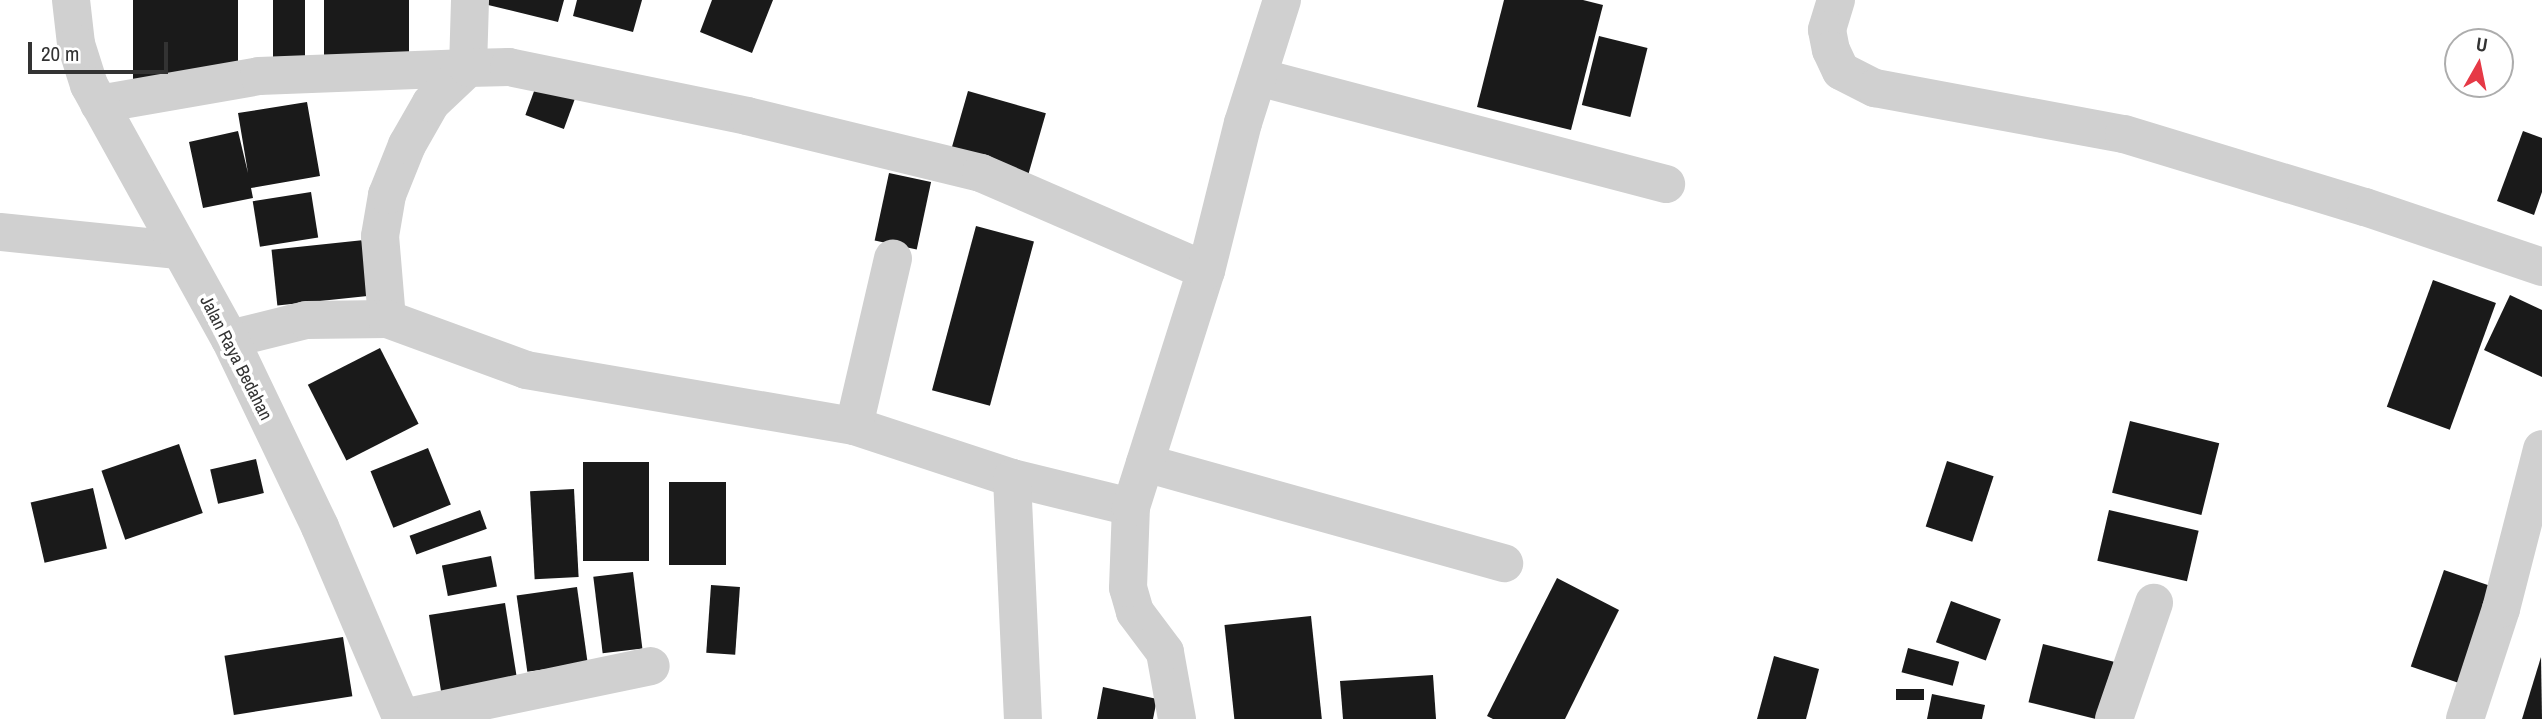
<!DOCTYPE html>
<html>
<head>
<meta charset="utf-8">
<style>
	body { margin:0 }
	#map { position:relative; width:2542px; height:719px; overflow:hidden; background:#fff; font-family:"Archivo Narrow",sans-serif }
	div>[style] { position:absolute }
	.building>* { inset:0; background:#1a1a1a; transform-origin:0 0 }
	.minor>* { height:38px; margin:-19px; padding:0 19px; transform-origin:19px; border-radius:19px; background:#d0d0d0 }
	.tertiary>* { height:38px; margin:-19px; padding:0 19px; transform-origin:19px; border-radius:19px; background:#d0d0d0 }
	span { translate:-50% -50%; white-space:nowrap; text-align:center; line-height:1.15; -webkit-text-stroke:7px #fff; paint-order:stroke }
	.street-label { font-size:18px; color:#333 }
	.north { position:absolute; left:2444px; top:28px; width:70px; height:70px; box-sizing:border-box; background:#fff; border:2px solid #adadad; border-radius:50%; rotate:9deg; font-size:19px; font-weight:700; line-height:28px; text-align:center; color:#333 }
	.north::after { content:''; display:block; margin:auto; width:24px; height:32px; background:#e63946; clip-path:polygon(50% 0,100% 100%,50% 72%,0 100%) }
	.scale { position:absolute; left:28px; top:42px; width:140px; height:32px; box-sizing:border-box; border:4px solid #333; border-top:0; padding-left:9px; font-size:21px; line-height:24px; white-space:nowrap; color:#333; -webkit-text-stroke:5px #fff; paint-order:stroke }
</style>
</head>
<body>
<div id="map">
	<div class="building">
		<div style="left:133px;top:0;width:105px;height:81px"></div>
		<div style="left:273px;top:0;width:32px;height:69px"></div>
		<div style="left:324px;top:0;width:85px;height:61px"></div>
		<div style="clip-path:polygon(485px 0,564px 0,558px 22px,484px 4px)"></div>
		<div style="clip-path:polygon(577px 0,642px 0,633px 32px,573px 16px)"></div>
		<div style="clip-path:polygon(712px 0,773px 0,752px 53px,700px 32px)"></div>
		<div style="clip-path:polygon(1504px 0,1583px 0,1603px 5px,1571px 130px,1477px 107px)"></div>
		<div style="left:1599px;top:36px;width:50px;height:71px;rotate:14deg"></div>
		<div style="left:537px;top:83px;width:41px;height:34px;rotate:20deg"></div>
		<div style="left:968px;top:91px;width:81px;height:65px;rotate:16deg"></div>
		<div style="clip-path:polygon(307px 102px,320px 176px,251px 188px,253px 198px,203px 208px,189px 142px,238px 131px,248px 173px,238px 113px)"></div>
		<div style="clip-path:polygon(2523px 131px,2542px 138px,2542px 192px,2534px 215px,2497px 201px)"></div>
		<div style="left:889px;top:173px;width:43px;height:69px;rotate:12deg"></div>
		<div style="left:311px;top:192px;width:46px;height:59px;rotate:81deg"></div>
		<div style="left:976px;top:226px;width:60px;height:170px;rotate:15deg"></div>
		<div style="left:364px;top:240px;width:56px;height:93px;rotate:84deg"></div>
		<div style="left:2433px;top:280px;width:67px;height:135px;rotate:20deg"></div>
		<div style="clip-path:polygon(2510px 295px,2542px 310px,2542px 377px,2484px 350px)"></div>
		<div style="left:380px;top:348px;width:85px;height:81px;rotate:63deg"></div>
		<div style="left:2130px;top:421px;width:92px;height:74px;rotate:14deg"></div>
		<div style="left:179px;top:444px;width:73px;height:82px;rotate:71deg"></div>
		<div style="left:428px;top:448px;width:61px;height:62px;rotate:68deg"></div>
		<div style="left:256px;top:459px;width:35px;height:47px;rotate:77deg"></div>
		<div style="left:1947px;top:461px;width:49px;height:69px;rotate:18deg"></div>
		<div style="left:649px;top:462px;width:99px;height:66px;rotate:90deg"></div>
		<div style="left:669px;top:482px;width:57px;height:83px"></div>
		<div style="left:93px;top:488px;width:62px;height:64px;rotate:77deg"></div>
		<div style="left:574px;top:489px;width:88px;height:44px;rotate:87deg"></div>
		<div style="left:480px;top:510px;width:20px;height:75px;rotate:70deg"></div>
		<div style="left:2109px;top:510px;width:92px;height:52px;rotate:13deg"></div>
		<div style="left:491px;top:556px;width:31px;height:50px;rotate:79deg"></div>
		<div style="left:2444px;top:570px;width:57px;height:102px;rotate:19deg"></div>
		<div style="left:633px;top:572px;width:77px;height:40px;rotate:83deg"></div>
		<div style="clip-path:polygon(1557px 578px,1619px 610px,1565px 719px,1493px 719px,1487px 716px)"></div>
		<div style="left:711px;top:585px;width:29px;height:68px;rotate:4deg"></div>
		<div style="left:577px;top:587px;width:77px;height:61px;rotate:82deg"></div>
		<div style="left:1951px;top:601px;width:53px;height:44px;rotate:20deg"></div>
		<div style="left:505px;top:603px;width:81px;height:77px;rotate:81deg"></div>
		<div style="left:1311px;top:616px;width:104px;height:87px;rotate:84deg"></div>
		<div style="left:343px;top:637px;width:60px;height:120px;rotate:81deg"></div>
		<div style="left:2043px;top:644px;width:73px;height:60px;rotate:14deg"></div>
		<div style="left:1908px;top:648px;width:53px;height:25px;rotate:15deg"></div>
		<div style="clip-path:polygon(1774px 656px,1819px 669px,1806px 719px,1757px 719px)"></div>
		<div style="clip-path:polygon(2541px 657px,2542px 719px,2522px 719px)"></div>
		<div style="clip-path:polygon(1433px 675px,1436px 719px,1343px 719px,1340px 681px)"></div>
		<div style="clip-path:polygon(1103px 687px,1157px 699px,1153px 719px,1097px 719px)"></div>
		<div style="left:1896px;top:689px;width:28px;height:11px"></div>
		<div style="clip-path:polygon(1932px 694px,1985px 705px,1982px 719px,1927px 719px)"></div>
	</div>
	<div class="minor">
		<div style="left:1836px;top:0;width:31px;rotate:107deg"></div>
		<div style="left:1827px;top:30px;width:20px;rotate:79deg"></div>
		<div style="left:1831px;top:50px;width:23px;rotate:65deg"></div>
		<div style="left:1841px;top:71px;width:38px;rotate:27deg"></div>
		<div style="left:1875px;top:88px;width:253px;rotate:10.5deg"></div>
		<div style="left:2124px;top:134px;width:252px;rotate:16.9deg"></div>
		<div style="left:2365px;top:207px;width:187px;rotate:18.7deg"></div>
		<div style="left:1258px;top:77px;width:422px;rotate:14.7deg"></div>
		<div style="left:99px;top:104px;width:162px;rotate:-9.9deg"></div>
		<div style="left:259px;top:76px;width:209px;rotate:-2.2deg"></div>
		<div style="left:468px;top:68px;width:68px;rotate:-88.3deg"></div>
		<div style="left:0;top:232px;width:179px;rotate:5.8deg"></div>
		<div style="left:387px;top:319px;width:83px;rotate:-94.8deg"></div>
		<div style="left:380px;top:236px;width:42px;rotate:-80.3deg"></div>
		<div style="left:387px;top:195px;width:54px;rotate:-68.2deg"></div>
		<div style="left:407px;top:145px;width:48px;rotate:-60.3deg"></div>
		<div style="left:431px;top:103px;width:51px;rotate:-43.4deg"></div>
		<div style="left:468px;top:68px;width:41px;rotate:-1.4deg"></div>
		<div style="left:509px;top:67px;width:243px;rotate:11.6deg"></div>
		<div style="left:747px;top:116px;width:241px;rotate:13.7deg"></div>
		<div style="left:981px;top:173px;width:245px;rotate:23.5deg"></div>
		<div style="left:230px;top:339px;width:78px;rotate:-14deg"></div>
		<div style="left:306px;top:320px;width:81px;rotate:-0.7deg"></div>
		<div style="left:387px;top:319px;width:148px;rotate:20.1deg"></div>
		<div style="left:526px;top:370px;width:333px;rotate:9.7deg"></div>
		<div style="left:854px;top:426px;width:166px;rotate:18.2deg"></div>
		<div style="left:1012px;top:478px;width:122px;rotate:13.7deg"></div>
		<div style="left:854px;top:426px;width:172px;rotate:-76.9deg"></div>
		<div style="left:1145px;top:463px;width:373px;rotate:15.6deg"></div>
		<div style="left:1012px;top:478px;width:241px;rotate:87.4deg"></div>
		<div style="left:402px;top:718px;width:254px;rotate:-11.8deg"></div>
		<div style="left:1177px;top:719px;width:68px;rotate:-100.2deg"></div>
		<div style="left:1165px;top:652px;width:50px;rotate:-126.9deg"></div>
		<div style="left:1135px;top:612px;width:25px;rotate:-106deg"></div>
		<div style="left:1128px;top:588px;width:81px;rotate:-87.9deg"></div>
		<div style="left:1131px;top:507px;width:248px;rotate:-72.4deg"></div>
		<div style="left:1206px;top:271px;width:153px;rotate:-76deg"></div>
		<div style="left:1243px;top:123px;width:129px;rotate:-72.4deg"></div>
		<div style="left:2114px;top:719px;width:123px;rotate:-71deg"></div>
		<div style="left:2465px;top:719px;width:116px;rotate:-71.9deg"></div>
		<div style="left:2501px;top:609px;width:165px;rotate:-75.6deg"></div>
	</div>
	<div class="tertiary">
		<div style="left:71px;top:0;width:44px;rotate:83.5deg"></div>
		<div style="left:76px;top:44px;width:43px;rotate:72.4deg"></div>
		<div style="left:89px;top:85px;width:291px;rotate:61deg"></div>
		<div style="left:230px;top:339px;width:208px;rotate:64.4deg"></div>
		<div style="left:320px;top:527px;width:209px;rotate:66.9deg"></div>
	</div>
	<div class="street-label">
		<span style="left:236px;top:358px;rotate:63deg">Jalan Raya Bedahan</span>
	</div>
	<div class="north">U</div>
	<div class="scale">20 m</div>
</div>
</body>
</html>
